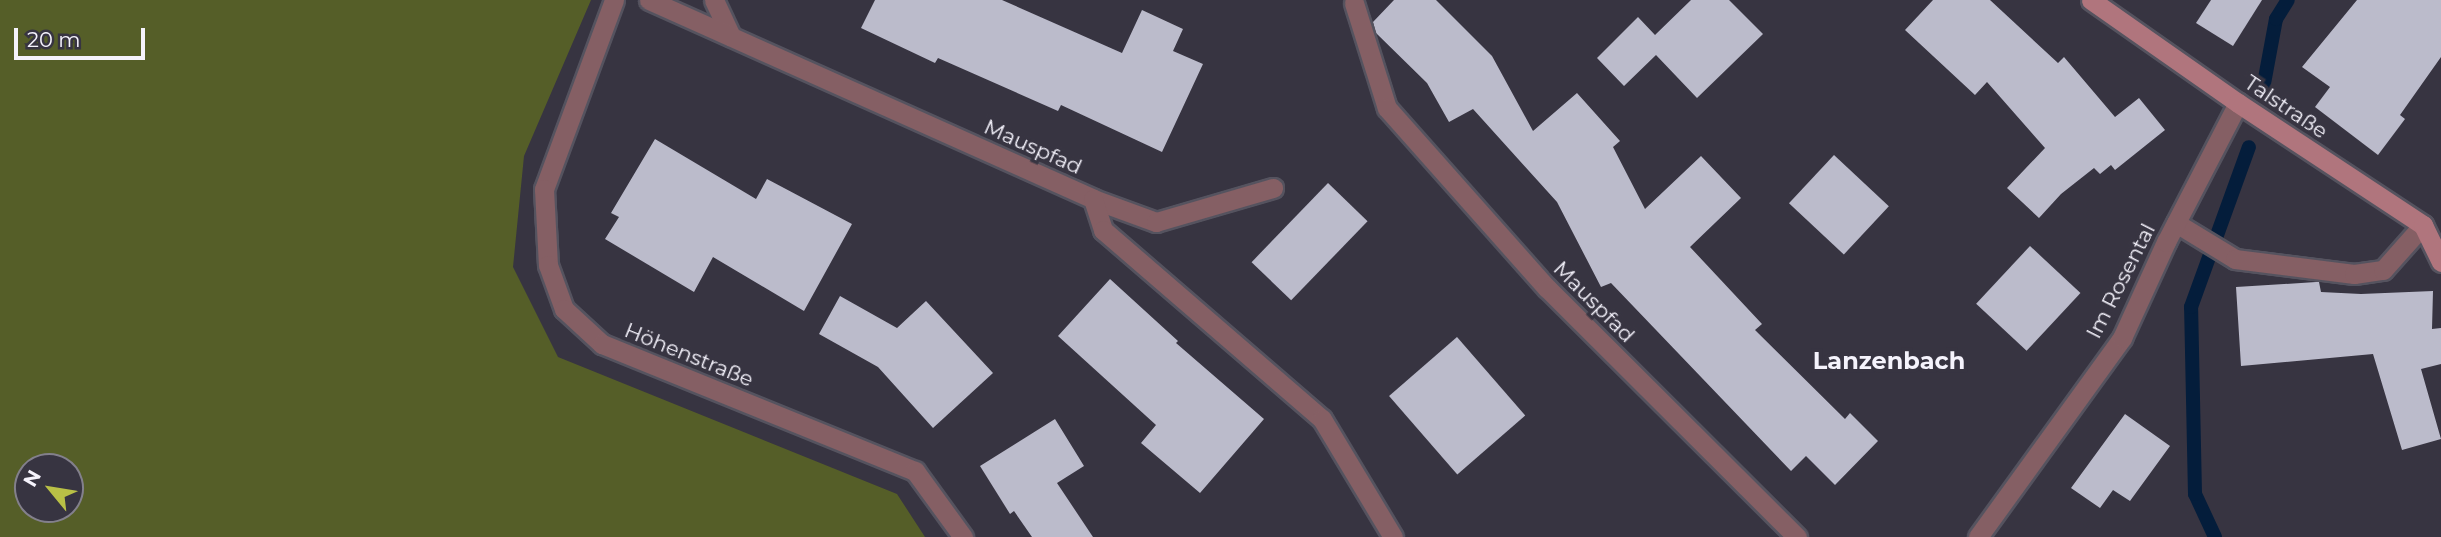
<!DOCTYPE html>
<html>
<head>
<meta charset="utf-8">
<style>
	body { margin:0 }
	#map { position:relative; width:2441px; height:537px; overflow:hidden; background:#373441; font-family:Montserrat,sans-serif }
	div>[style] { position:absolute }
	.green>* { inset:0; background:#555e28 }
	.stream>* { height:14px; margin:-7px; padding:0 7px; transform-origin:7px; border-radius:7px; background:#041d3b }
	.building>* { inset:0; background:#bbbbcb; transform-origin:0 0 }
	.roads { filter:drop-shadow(2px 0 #55535f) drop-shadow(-2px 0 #55535f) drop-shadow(0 2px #55535f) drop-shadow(0 -2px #55535f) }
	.service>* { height:19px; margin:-9.5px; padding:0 9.5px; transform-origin:9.5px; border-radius:9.5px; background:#855f64 }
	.minor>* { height:19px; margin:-9.5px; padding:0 9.5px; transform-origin:9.5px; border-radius:9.5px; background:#855f64 }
	.secondary>* { height:19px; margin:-9.5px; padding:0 9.5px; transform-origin:9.5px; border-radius:9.5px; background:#b0757d }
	span { translate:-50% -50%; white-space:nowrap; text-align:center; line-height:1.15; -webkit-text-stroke:7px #373441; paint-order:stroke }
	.street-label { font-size:21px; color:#f5f3fc }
	.quarter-label { font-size:24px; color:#f5f3fc; font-weight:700 }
	.north { position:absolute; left:14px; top:453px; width:70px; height:70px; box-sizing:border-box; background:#373441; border:2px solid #83808c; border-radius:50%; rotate:300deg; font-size:19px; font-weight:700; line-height:28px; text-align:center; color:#f5f3fc }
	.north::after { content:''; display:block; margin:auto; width:24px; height:32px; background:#b9c046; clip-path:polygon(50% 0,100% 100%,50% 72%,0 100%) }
	.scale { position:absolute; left:14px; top:28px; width:131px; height:32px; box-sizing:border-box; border:4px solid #f5f3fc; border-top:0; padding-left:9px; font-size:21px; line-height:24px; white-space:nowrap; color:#f5f3fc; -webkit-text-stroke:5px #373441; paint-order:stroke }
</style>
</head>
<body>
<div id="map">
	<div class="green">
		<div style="clip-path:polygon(evenodd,0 0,591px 0,524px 156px,513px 267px,558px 357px,897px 494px,925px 537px,0 537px,0 0,70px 467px,70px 509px,28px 509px,28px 467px,70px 467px)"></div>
	</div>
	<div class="stream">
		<div style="left:2263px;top:89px;width:71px;rotate:-79.5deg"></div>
		<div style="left:2276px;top:19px;width:22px;rotate:-58deg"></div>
		<div style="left:2215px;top:537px;width:47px;rotate:-114.9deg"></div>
		<div style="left:2195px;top:494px;width:187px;rotate:-91.2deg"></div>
		<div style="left:2191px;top:307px;width:170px;rotate:-70.1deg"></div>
	</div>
	<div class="building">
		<div style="clip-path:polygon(875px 0,1002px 0,1122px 53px,1142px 10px,1183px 29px,1173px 51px,1203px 64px,1162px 152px,1061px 105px,1058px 111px,938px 58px,935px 63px,861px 28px)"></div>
		<div style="clip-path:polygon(1394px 0,1436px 0,1492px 56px,1533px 131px,1577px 93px,1620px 141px,1613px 147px,1645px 209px,1701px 156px,1741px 198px,1690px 247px,1762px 324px,1755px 330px,1845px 419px,1850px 413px,1878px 441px,1835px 485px,1806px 456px,1791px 471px,1611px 283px,1601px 287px,1557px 202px,1473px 109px,1449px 122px,1427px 83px,1376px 33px,1373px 22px)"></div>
		<div style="clip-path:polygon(1691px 0,1729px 0,1763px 34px,1697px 98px,1656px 55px,1624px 86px,1597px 58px,1638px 17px,1655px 35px)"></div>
		<div style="clip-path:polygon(1933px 0,1990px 0,2058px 63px,2064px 57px,2115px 117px,2139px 98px,2165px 130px,2115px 170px,2111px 165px,2100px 174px,2094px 168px,2061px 194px,2039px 218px,2007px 188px,2045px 148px,1987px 82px,1975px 95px,1905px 30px)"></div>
		<div style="clip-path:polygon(2211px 0,2262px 0,2233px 46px,2196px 23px)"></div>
		<div style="clip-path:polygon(2357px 0,2441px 0,2441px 57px,2400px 115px,2405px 119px,2378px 155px,2315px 107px,2330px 87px,2302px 67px)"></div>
		<div style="clip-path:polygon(655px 139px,756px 199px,767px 179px,852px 224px,804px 311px,713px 257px,694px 292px,605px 239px,619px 217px,611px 213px)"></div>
		<div style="left:1834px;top:155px;width:75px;height:66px;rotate:43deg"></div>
		<div style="left:1328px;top:183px;width:55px;height:110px;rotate:44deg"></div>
		<div style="left:2030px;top:246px;width:69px;height:79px;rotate:43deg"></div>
		<div style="clip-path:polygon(1110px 279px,1178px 341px,1176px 343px,1264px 419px,1200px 493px,1141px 443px,1156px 425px,1058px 336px)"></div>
		<div style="clip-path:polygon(2316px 282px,2319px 282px,2321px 292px,2361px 294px,2433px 291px,2432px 329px,2441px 328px,2441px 364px,2421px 369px,2441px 439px,2402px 450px,2373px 354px,2241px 366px,2236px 287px)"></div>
		<div style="clip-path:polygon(840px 296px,897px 328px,926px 301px,993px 373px,933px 428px,878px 367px,819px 334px)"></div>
		<div style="left:1457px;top:337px;width:104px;height:90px;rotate:49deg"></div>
		<div style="clip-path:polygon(2125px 414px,2170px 446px,2130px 501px,2113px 490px,2100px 508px,2071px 488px)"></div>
		<div style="clip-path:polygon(1055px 419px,1084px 466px,1057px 483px,1093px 537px,1032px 537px,1014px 511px,1010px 514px,980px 466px)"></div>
	</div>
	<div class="roads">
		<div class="service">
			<div style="left:714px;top:0;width:40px;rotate:65deg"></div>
			<div style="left:1093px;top:199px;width:67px;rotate:20.1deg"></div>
			<div style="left:1156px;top:222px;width:122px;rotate:-16.2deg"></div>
			<div style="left:2176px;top:223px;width:69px;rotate:31.4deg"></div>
			<div style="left:2235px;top:259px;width:120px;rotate:7.2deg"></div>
			<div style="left:2354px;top:274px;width:29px;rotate:-8deg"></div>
			<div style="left:2383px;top:270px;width:60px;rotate:-48.4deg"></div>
		</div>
		<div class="minor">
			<div style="left:614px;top:0;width:202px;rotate:110.3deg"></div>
			<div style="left:544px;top:189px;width:76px;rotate:87deg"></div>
			<div style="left:548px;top:265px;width:47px;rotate:70deg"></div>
			<div style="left:564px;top:309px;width:52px;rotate:42.6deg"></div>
			<div style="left:602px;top:344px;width:338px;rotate:22.1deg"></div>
			<div style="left:915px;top:471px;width:82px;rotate:54deg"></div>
			<div style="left:649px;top:0;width:487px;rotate:24.1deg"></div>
			<div style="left:1093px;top:199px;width:33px;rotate:72deg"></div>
			<div style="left:1103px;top:230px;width:289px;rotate:40.8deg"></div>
			<div style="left:1322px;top:419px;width:138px;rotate:59deg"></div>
			<div style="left:1354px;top:3px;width:110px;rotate:72.6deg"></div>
			<div style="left:1387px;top:108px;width:241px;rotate:48.4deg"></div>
			<div style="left:1547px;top:288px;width:353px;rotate:44.9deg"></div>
			<div style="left:1978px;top:537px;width:246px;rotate:-54.1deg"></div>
			<div style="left:2122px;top:338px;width:106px;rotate:-65.4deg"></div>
			<div style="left:2166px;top:242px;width:157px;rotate:-62.6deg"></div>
		</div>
		<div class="secondary">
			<div style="left:2091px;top:0;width:179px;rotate:35deg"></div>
			<div style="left:2238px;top:103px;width:222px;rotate:33.4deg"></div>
			<div style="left:2423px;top:225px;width:41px;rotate:64.1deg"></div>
		</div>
	</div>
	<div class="street-label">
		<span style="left:2286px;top:107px;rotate:34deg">Talstraße</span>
		<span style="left:1033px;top:147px;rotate:24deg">Mauspfad</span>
		<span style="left:2121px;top:281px;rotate:-63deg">Im Rosental</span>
		<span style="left:1594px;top:302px;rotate:45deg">Mauspfad</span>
		<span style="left:689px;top:355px;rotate:22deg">Höhenstraße</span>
	</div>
	<div class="quarter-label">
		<span style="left:1889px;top:361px">Lanzenbach</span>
	</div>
	<div class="north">N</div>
	<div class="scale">20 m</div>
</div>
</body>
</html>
